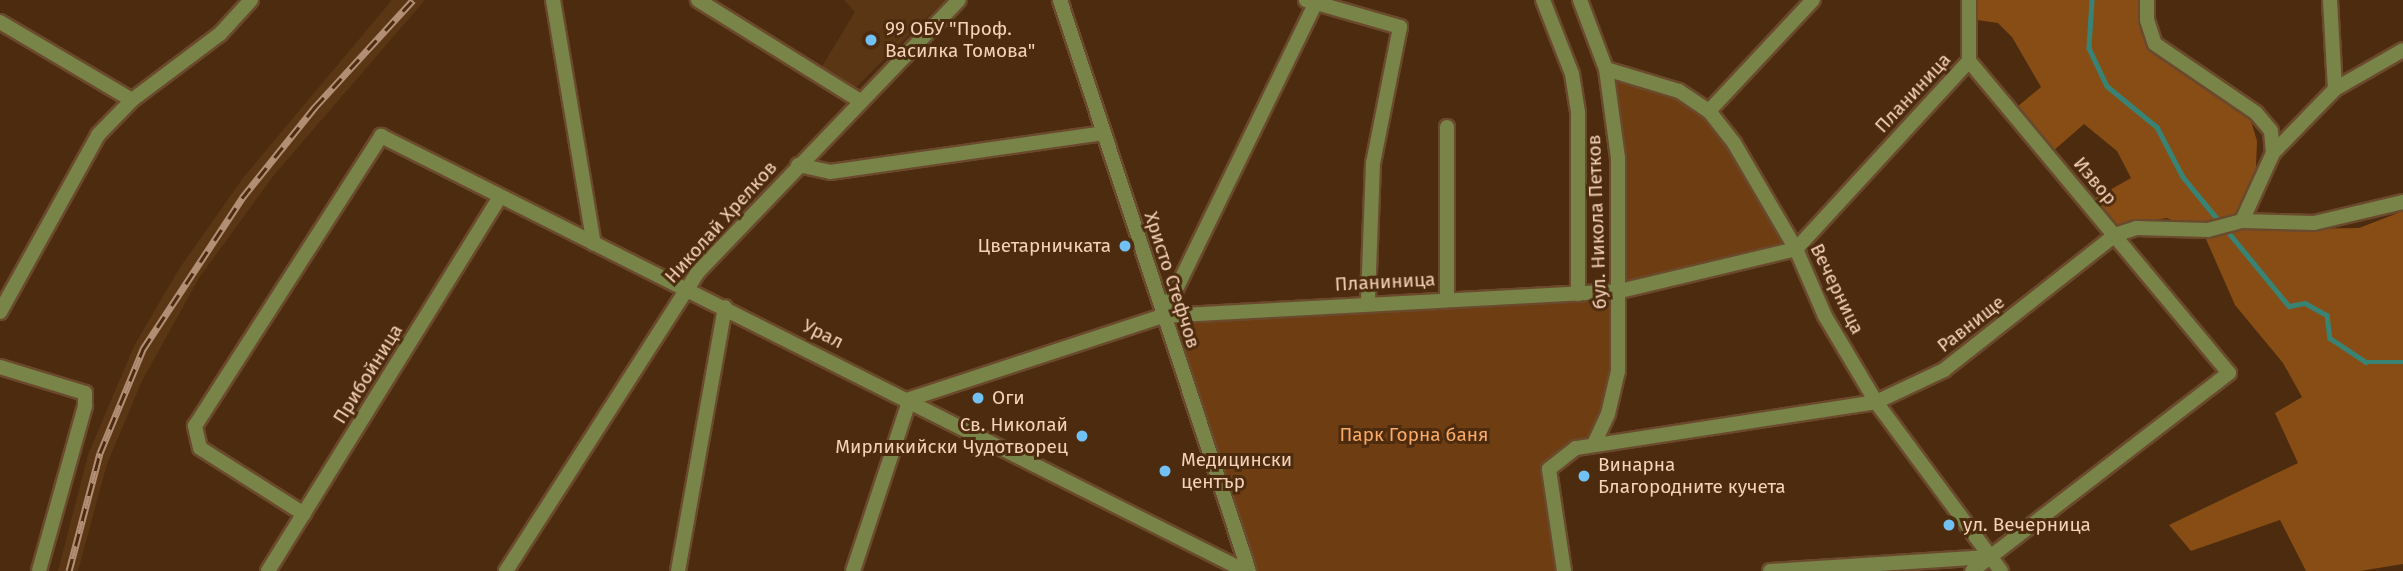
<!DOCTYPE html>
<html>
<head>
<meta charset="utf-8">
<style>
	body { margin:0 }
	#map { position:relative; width:2403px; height:571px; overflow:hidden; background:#4c2b0e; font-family:"Fira Sans",sans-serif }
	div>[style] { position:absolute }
	.built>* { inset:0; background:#5a3615 }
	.green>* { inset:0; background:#6e3e12 }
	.forest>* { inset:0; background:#884d15 }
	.stream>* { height:4.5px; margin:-2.25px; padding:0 2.25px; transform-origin:2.25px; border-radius:2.25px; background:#398375 }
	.roads { filter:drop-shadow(2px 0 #6b492d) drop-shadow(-2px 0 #6b492d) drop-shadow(0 2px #6b492d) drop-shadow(0 -2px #6b492d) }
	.minor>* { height:14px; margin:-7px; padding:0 7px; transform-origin:7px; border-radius:7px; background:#788448 }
	.rail>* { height:7px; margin-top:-3.5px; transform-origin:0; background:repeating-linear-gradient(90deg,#4c2b0e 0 13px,#b28f74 0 26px); box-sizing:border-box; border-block:2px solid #b28f74 }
	.dots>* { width:19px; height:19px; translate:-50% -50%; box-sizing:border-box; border:4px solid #4c2b0e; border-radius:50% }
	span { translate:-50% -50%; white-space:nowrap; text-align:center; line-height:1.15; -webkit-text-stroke:6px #4c2b0e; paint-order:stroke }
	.poi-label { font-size:19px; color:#f6d2b8 }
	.left { translate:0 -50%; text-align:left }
	.right { translate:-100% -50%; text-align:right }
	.street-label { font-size:19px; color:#f6d2b8 }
	.park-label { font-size:19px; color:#fcaa67 }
</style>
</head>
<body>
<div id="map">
	<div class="built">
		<div style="clip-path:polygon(392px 0,425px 0,274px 175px,199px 278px,142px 381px,107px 464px,78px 571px,58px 571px,88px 455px,134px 346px,179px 269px,243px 178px)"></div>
		<div style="clip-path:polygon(844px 0,945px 0,856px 87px,821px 68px,855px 12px)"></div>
	</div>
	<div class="green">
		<div style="clip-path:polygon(1606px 69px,1679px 91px,1709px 111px,1796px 249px,1620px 291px,1618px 371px,1594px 444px,1549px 469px,1564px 571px,1249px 571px,1163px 316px,1620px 291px)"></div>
	</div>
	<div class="forest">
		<div style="clip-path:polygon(1977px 0,2140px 0,2142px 32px,2152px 53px,2251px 121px,2257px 141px,2256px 168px,2242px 208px,2250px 230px,2359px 228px,2403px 211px,2403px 564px,2360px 571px,2306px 571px,2280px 520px,2191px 551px,2169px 525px,2298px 463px,2275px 413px,2302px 397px,2283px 363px,2235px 305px,2205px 237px,2167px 218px,2116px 226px,2094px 199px,2131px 178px,2117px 151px,2084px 124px,2052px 152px,2017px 107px,2041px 87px,2012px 37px,1998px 23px,1977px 20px)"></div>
	</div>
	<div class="stream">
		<div style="left:2092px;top:0;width:48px;rotate:93.6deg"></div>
		<div style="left:2089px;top:48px;width:42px;rotate:64.7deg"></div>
		<div style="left:2107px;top:86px;width:65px;rotate:39.4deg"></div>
		<div style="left:2157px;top:127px;width:56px;rotate:62.5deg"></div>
		<div style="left:2183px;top:177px;width:167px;rotate:50.6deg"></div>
		<div style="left:2289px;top:306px;width:16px;rotate:-11deg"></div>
		<div style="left:2305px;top:303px;width:25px;rotate:29deg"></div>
		<div style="left:2327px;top:315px;width:23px;rotate:83deg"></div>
		<div style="left:2330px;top:338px;width:43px;rotate:33.7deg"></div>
		<div style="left:2366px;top:362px;width:37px"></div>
	</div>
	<div class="roads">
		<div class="minor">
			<div style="left:553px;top:0;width:247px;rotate:80.5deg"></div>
			<div style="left:698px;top:0;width:191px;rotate:31.9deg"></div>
			<div style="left:1060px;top:0;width:601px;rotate:71.69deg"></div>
			<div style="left:1306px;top:0;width:98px;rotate:16deg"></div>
			<div style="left:1400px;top:27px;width:139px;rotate:101.2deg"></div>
			<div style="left:1373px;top:163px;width:139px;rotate:92.1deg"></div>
			<div style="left:1543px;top:0;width:79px;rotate:68.6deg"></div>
			<div style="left:1572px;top:74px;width:39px;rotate:81deg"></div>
			<div style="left:1578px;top:113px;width:181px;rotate:90deg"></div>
			<div style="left:1580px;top:0;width:74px;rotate:69.4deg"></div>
			<div style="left:1606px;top:69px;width:90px;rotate:82.3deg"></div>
			<div style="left:1618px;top:158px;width:213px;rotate:90deg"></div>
			<div style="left:1618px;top:371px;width:44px;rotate:103.1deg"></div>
			<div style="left:1608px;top:414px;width:33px;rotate:115deg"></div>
			<div style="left:1969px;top:0;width:61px;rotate:90deg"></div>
			<div style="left:1969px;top:61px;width:406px;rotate:50.2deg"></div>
			<div style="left:2229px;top:373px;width:324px;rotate:142.4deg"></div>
			<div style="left:2147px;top:0;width:20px;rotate:90deg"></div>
			<div style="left:2147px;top:20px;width:25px;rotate:72deg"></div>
			<div style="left:2155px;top:44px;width:122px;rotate:34.3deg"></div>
			<div style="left:2256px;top:113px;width:23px;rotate:50deg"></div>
			<div style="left:2271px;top:131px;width:22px;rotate:85deg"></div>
			<div style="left:2330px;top:0;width:89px;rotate:86.8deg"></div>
			<div style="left:0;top:22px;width:153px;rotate:30.6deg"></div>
			<div style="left:1606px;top:69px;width:76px;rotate:16.8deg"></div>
			<div style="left:1679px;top:91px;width:36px;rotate:34deg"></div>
			<div style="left:1709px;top:111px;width:41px;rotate:52deg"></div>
			<div style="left:1734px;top:143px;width:123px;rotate:59.7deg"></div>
			<div style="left:1796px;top:249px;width:73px;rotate:66.6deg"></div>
			<div style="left:1825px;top:316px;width:100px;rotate:59.3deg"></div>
			<div style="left:1876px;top:402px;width:210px;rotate:53.5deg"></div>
			<div style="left:1709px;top:111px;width:152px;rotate:-46.9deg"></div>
			<div style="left:1447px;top:127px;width:171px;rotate:90deg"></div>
			<div style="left:798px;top:165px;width:33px;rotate:12deg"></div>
			<div style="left:830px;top:172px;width:276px;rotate:-8.1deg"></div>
			<div style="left:2242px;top:221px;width:75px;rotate:-65.5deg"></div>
			<div style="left:2273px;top:153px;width:89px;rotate:-45.9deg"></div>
			<div style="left:2335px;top:89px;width:78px;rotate:-29.8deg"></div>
			<div style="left:0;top:312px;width:202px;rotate:-61deg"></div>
			<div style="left:98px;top:135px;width:49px;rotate:-45.8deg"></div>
			<div style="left:132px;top:100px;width:110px;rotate:-36.9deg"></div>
			<div style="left:220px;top:34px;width:46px;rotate:-47.6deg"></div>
			<div style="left:1163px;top:316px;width:352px;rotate:-64deg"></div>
			<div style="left:0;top:367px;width:89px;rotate:17deg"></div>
			<div style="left:85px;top:393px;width:13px;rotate:90deg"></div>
			<div style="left:85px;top:406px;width:171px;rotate:105.6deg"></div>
			<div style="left:910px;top:399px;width:266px;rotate:-18.2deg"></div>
			<div style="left:1163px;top:316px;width:458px;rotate:-3.1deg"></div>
			<div style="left:1620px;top:291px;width:181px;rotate:-13.4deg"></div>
			<div style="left:1796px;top:249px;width:255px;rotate:-47.4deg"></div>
			<div style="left:304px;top:514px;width:123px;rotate:-147.6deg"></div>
			<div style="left:200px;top:448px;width:23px;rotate:-103deg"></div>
			<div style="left:195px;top:426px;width:345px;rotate:-57.3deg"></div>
			<div style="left:381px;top:136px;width:967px;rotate:26.72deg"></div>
			<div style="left:268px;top:571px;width:440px;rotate:-58.2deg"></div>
			<div style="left:506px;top:571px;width:354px;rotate:-57.3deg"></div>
			<div style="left:697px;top:273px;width:378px;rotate:-46.2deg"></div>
			<div style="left:678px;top:571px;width:268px;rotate:-79.9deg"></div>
			<div style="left:853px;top:571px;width:181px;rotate:-71.7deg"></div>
			<div style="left:1564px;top:571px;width:103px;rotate:-98.4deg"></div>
			<div style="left:1549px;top:469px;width:34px;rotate:-38deg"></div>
			<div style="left:1576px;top:448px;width:304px;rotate:-8.7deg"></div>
			<div style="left:1876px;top:402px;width:75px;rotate:-25.2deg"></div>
			<div style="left:1944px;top:370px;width:218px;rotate:-38.3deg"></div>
			<div style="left:2115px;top:235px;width:22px;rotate:-18deg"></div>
			<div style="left:2136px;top:228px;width:72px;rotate:1.6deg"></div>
			<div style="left:2208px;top:230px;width:35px;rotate:-15deg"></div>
			<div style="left:2242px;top:221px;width:72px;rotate:1.6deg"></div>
			<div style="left:2314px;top:223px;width:91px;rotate:-13.3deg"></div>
			<div style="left:1770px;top:571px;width:219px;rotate:-3.7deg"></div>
		</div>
	</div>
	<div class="rail">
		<div style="left:69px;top:571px;width:122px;rotate:-75.3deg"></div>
		<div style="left:100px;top:453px;width:113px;rotate:-67.5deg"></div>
		<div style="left:143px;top:349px;width:181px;rotate:-56.7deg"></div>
		<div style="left:242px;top:198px;width:117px;rotate:-51.3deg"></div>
		<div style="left:315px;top:107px;width:145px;rotate:-47.5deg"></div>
	</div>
	<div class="dots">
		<div style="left:871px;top:40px;background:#71c1f5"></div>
		<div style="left:1125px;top:246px;background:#71c1f5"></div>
		<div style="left:978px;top:398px;background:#71c1f5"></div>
		<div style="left:1082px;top:436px;background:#71c1f5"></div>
		<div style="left:1165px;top:471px;background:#71c1f5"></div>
		<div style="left:1584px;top:476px;background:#71c1f5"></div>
		<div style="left:1949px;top:525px;background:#71c1f5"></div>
	</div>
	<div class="poi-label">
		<span class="left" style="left:885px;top:40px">99 ОБУ "Проф.<br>Василка Томова"</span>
		<span class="right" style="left:1111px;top:246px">Цветарничката</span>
		<span class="left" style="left:992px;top:398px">Оги</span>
		<span class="right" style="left:1068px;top:436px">Св. Николай<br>Мирликийски Чудотворец</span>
		<span class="left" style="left:1181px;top:471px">Медицински<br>център</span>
		<span class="left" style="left:1598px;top:476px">Винарна<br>Благородните кучета</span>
		<span class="left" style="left:1963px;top:525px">ул. Вечерница</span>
	</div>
	<div class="street-label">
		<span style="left:1913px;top:93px;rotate:-47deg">Планиница</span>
		<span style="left:2095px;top:181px;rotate:50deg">Извор</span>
		<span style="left:721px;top:222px;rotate:-48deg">Николай Хрелков</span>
		<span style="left:1597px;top:222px;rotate:-92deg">бул. Никола Петков</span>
		<span style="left:1172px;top:280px;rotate:72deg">Христо Стефчов</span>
		<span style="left:1385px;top:282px;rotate:-3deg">Планиница</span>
		<span style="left:1837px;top:289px;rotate:64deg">Вечерница</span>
		<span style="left:1971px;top:324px;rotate:-38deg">Равнище</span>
		<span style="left:823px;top:334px;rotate:26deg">Урал</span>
		<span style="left:368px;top:374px;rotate:-58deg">Прибойница</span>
	</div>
	<div class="park-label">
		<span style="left:1414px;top:435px">Парк Горна баня</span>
	</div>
</div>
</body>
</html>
